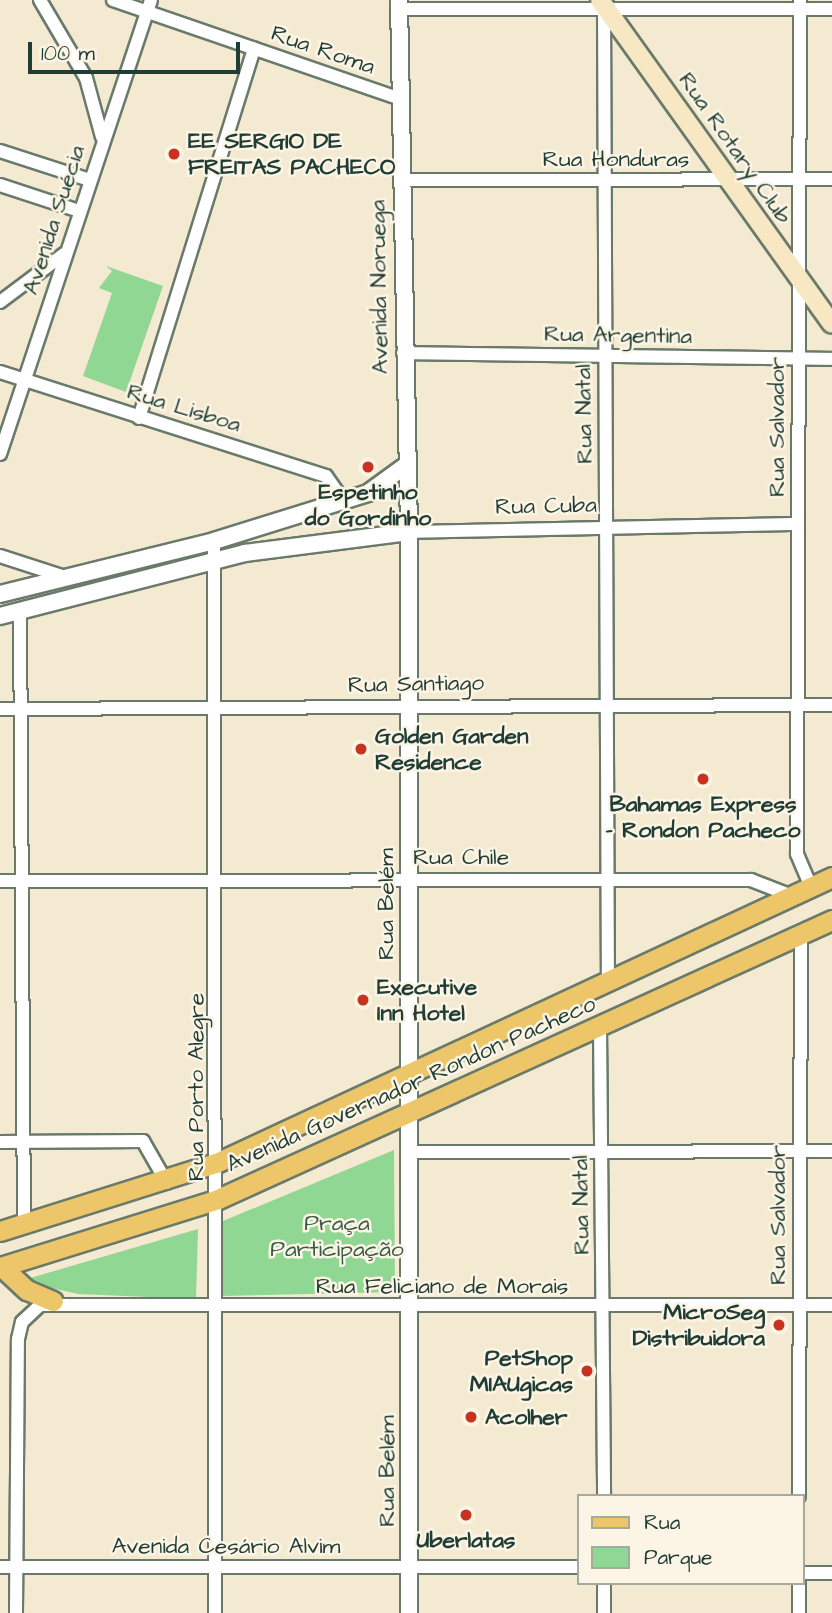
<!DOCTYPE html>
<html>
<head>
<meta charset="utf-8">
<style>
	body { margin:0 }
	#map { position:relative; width:832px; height:1613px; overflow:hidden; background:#f3ead1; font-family:"Architects Daughter",sans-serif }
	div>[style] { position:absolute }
	.green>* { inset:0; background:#8fd792 }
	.roads { filter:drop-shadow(2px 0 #697a6b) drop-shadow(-2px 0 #697a6b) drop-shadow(0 2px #697a6b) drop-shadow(0 -2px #697a6b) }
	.minor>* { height:12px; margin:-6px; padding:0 6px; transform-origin:6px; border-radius:6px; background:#fff }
	.tertiary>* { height:16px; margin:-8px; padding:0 8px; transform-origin:8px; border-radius:8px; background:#fff }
	.secondary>* { height:18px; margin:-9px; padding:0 9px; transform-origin:9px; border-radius:9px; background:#f7e8c3 }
	.primary>* { height:19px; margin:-9.5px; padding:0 9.5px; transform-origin:9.5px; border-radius:9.5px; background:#ecc669 }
	.dots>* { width:19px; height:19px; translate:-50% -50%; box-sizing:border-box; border:4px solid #fcf5e5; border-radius:50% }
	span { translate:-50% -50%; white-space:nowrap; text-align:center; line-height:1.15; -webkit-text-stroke:5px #fcf5e5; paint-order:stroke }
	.street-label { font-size:23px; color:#1f3d34 }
	.poi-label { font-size:23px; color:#1f3d34; font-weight:700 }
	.left { translate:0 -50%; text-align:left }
	.right { translate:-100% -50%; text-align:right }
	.park-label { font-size:23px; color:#355c47 }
	.legend { position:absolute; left:577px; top:1494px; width:228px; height:91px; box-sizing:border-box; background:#fcf5e5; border:2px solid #a4ab9e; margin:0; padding:9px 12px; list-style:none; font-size:21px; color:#1f3d34 }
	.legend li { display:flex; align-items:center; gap:14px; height:35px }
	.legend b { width:35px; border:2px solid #a4ab9e }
	.scale { position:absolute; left:28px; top:42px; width:212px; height:32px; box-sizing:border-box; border:4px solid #1f3d34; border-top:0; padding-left:9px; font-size:21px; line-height:24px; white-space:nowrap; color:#1f3d34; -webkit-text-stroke:5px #fcf5e5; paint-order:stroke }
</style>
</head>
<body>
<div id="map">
	<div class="green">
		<div style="clip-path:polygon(106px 266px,163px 286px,126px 392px,83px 376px,112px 293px,99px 288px,112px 271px)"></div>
		<div style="clip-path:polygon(394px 1150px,395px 1292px,223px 1296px,223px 1221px)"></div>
		<div style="clip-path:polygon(198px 1229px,196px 1299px,78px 1294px,20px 1281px)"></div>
	</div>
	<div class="roads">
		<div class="minor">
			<div style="left:40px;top:0;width:91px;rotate:59.5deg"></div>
			<div style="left:86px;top:78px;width:61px;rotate:74.8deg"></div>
			<div style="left:113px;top:0;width:304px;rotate:19deg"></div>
			<div style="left:800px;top:0;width:854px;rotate:90.2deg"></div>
			<div style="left:797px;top:854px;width:36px;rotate:67deg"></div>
			<div style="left:604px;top:4px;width:978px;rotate:89.77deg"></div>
			<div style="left:400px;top:9px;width:432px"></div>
			<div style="left:0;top:151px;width:95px;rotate:17.9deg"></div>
			<div style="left:401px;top:180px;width:431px;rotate:-0.1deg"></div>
			<div style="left:0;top:185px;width:83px;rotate:18.2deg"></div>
			<div style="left:0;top:302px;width:80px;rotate:-36.9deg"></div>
			<div style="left:403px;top:353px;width:429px;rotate:0.8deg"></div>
			<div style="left:0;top:372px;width:342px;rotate:17.7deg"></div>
			<div style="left:326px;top:476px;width:29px;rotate:55deg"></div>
			<div style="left:139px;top:418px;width:387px;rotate:-72.7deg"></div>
			<div style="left:0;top:454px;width:478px;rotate:-71.6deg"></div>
			<div style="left:409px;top:532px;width:389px;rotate:-1.2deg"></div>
			<div style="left:214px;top:541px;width:1072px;rotate:89.95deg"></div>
			<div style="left:0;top:556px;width:65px;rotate:17.9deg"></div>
			<div style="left:20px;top:611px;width:615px;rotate:89.63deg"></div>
			<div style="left:0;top:709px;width:832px;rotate:-0.28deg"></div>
			<div style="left:0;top:881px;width:751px;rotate:-0.08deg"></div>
			<div style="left:751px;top:880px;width:44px;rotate:21.3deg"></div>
			<div style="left:600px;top:1026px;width:470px;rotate:89.5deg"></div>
			<div style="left:0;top:1142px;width:143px;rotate:-0.4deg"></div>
			<div style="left:143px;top:1141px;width:48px;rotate:60.3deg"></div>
			<div style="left:410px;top:1152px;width:422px;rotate:-0.1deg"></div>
			<div style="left:799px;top:1496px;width:562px;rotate:-89.8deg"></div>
			<div style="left:0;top:1567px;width:578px"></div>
			<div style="left:802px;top:1573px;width:30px"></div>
			<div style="left:799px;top:1583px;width:30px;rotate:90deg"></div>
			<div style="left:16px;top:1613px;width:274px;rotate:-89.6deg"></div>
			<div style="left:18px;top:1339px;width:17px;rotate:-77deg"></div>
			<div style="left:22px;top:1322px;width:25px;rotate:-43deg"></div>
			<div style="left:40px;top:1305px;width:792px"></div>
			<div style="left:604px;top:1613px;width:30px;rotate:-90deg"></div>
		</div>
		<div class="tertiary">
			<div style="left:399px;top:0;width:532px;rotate:88.92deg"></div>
			<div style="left:409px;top:532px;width:1081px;rotate:90deg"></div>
			<div style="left:0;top:594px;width:220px;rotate:-13.9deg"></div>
			<div style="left:214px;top:541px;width:161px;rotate:-17.3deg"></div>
			<div style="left:368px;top:493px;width:46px;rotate:-36.1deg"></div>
			<div style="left:0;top:616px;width:253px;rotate:-14.4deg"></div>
			<div style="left:245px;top:553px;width:165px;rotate:-7.3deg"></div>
		</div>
		<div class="secondary">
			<div style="left:600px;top:0;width:398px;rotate:54.4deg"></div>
		</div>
		<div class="primary">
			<div style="left:0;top:1231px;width:226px;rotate:-17.5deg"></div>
			<div style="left:216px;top:1163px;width:679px;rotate:-24.9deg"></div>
			<div style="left:0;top:1267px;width:228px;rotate:-17.3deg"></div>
			<div style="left:218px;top:1199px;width:674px;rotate:-24.44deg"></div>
			<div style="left:2px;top:1267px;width:34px;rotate:43deg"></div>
			<div style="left:27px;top:1290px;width:28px;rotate:23deg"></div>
		</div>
	</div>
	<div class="dots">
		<div style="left:174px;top:154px;background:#c8321e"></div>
		<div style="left:368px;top:467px;background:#c8321e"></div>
		<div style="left:361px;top:749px;background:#c8321e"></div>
		<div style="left:703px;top:779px;background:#c8321e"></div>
		<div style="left:363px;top:1000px;background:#c8321e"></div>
		<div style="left:779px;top:1325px;background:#c8321e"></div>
		<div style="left:587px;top:1371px;background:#c8321e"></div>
		<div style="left:471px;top:1417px;background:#c8321e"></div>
		<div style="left:466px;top:1515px;background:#c8321e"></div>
	</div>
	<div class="street-label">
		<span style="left:323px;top:50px;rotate:19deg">Rua Roma</span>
		<span style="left:735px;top:148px;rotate:55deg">Rua Rotary Club</span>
		<span style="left:616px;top:159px">Rua Honduras</span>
		<span style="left:54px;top:220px;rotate:-72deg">Avenida Suécia</span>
		<span style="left:379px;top:287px;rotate:-91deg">Avenida Noruega</span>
		<span style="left:618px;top:335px;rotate:1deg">Rua Argentina</span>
		<span style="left:184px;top:408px;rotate:17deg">Rua Lisboa</span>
		<span style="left:584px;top:414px;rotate:-91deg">Rua Natal</span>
		<span style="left:777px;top:427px;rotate:-90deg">Rua Salvador</span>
		<span style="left:546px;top:506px;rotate:-1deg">Rua Cuba</span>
		<span style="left:416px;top:684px;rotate:-1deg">Rua Santiago</span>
		<span style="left:461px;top:857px">Rua Chile</span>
		<span style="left:386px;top:904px;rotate:-90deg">Rua Belém</span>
		<span style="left:411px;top:1084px;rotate:-24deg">Avenida Governador Rondon Pacheco</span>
		<span style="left:196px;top:1087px;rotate:-90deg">Rua Porto Alegre</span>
		<span style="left:581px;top:1205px;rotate:-91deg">Rua Natal</span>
		<span style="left:778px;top:1215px;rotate:-90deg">Rua Salvador</span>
		<span style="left:442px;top:1286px">Rua Feliciano de Morais</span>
		<span style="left:387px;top:1471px;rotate:-90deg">Rua Belém</span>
		<span style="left:226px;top:1546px">Avenida Cesário Alvim</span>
	</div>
	<div class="poi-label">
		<span class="left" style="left:188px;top:154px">EE SERGIO DE<br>FREITAS PACHECO</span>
		<span style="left:368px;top:505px">Espetinho<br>do Gordinho</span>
		<span class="left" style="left:375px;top:749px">Golden Garden<br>Residence</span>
		<span style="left:703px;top:817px">Bahamas Express<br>- Rondon Pacheco</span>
		<span class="left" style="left:377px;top:1000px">Executive<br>Inn Hotel</span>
		<span class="right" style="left:765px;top:1325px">MicroSeg<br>Distribuidora</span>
		<span class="right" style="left:573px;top:1371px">PetShop<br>MIAUgicas</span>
		<span class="left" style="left:485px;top:1417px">Acolher</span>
		<span style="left:466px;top:1540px">Uberlatas</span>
	</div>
	<div class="park-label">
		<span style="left:337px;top:1236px">Praça<br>Participação</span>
	</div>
	<ul class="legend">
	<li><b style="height:9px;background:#ecc669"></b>Rua</li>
	<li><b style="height:19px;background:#8fd792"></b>Parque</li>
	</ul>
	<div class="scale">100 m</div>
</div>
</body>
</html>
